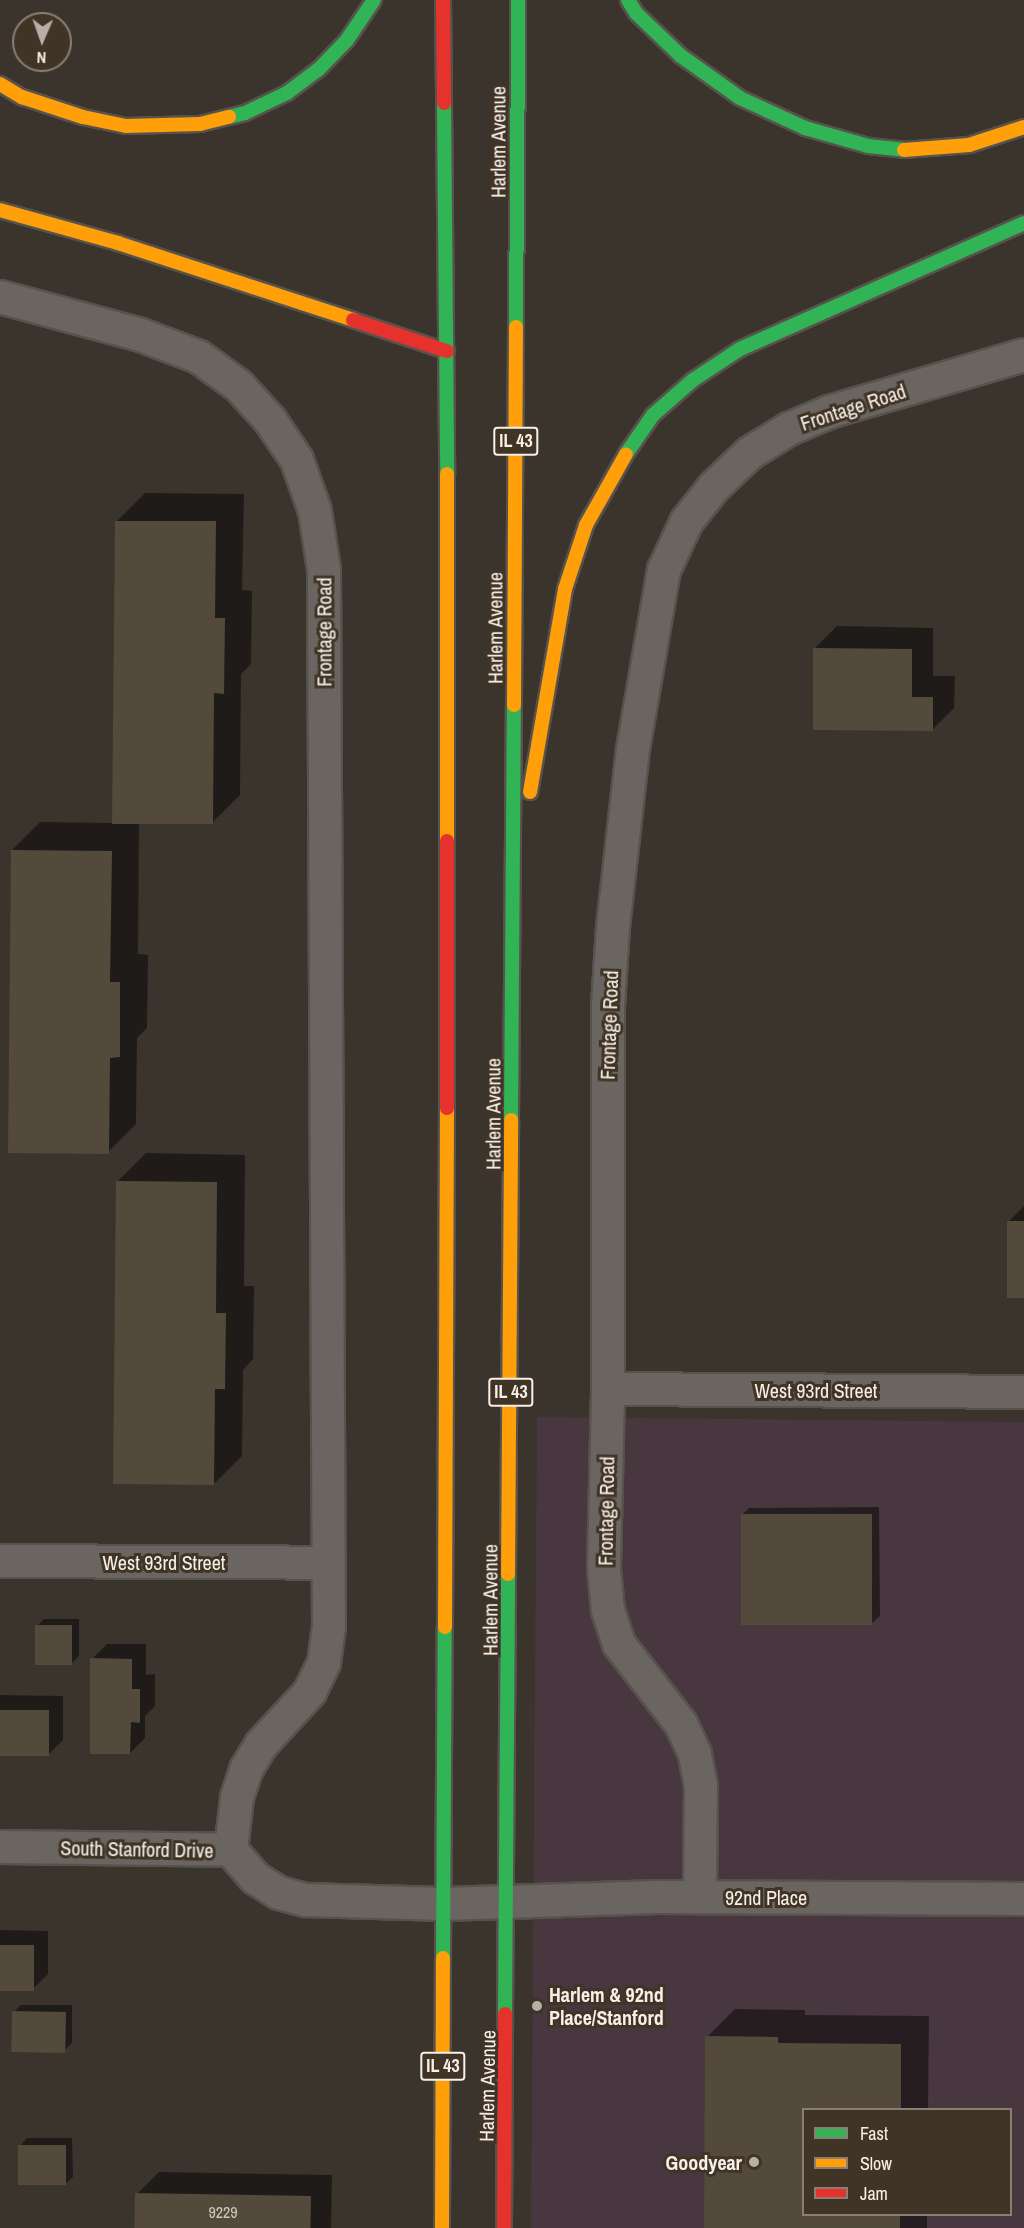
<!DOCTYPE html>
<html>
<head>
<meta charset="utf-8">
<style>
	body { margin:0 }
	#map { position:relative; width:1024px; height:2228px; overflow:hidden; background:#3a342d; font-family:"Archivo Narrow",sans-serif }
	div>[style] { position:absolute }
	.commercial>* { inset:0; background:#48373f }
	.shadow>* { inset:0; background:#0007 }
	.building>* { inset:0; background:#534a3c; transform-origin:0 0 }
	.roads { filter:drop-shadow(2px 0 #58524c) drop-shadow(-2px 0 #58524c) drop-shadow(0 2px #58524c) drop-shadow(0 -2px #58524c) }
	.street>* { height:32px; margin:-16px; padding:0 16px; transform-origin:16px; border-radius:16px; background:#6a6560 }
	.fast>* { height:14px; margin:-7px; padding:0 7px; transform-origin:7px; border-radius:7px; background:#30b455 }
	.slow>* { height:14px; margin:-7px; padding:0 7px; transform-origin:7px; border-radius:7px; background:#ff9f0a }
	.jam>* { height:14px; margin:-7px; padding:0 7px; transform-origin:7px; border-radius:7px; background:#e5322d }
	.dots>* { width:16px; height:16px; translate:-50% -50%; box-sizing:border-box; border:3px solid #403427; border-radius:50% }
	span { translate:-50% -50%; white-space:nowrap; text-align:center; line-height:1.15; -webkit-text-stroke:6px #403427; paint-order:stroke }
	.number-label { font-size:16px; color:#cfc6bd }
	.number-label span { -webkit-text-stroke-width:0 }
	.shield-label span { padding:2px 4px; background:#403427; border:2px solid; border-radius:4px; -webkit-text-stroke-width:0 }
	.shield-label { font-size:18px; color:#f8f0e8; font-weight:700 }
	.street-label { font-size:20px; color:#f8f0e8 }
	.poi-label { font-size:20px; color:#f8f0e8; font-weight:700 }
	.left { translate:0 -50%; text-align:left }
	.right { translate:-100% -50%; text-align:right }
	.legend { position:absolute; left:802px; top:2108px; width:210px; height:108px; box-sizing:border-box; background:#403427; border:2px solid #8a7f74; margin:0; padding:8px 10px; list-style:none; font-size:18px; color:#f8f0e8 }
	.legend li { display:flex; align-items:center; gap:12px; height:30px }
	.legend b { width:30px; border:2px solid #8a7f74 }
	.north { position:absolute; left:12px; top:12px; width:60px; height:60px; box-sizing:border-box; background:#403427; border:2px solid #8a7f74; border-radius:50%; rotate:182deg; font-size:16px; font-weight:700; line-height:24px; text-align:center; color:#f8f0e8 }
	.north::after { content:''; display:block; margin:auto; width:21px; height:27px; background:#b6aea7; clip-path:polygon(50% 0,100% 100%,50% 72%,0 100%) }
</style>
</head>
<body>
<div id="map">
	<div class="commercial">
		<div style="clip-path:polygon(evenodd,537px 1417px,1024px 1422px,1024px 2228px,531px 2228px,537px 1417px,804px 2110px,1010px 2110px,1010px 2214px,804px 2214px,804px 2110px)"></div>
	</div>
	<div class="shadow">
		<div style="clip-path:polygon(145px 493px,244px 494px,242px 590px,252px 591px,251px 664px,241px 674px,240px 795px,212px 823px,139px 822px,138px 954px,148px 955px,147px 1028px,137px 1038px,136px 1124px,108px 1152px,12px 850px,40px 822px,113px 823px,117px 521px)"></div>
		<div style="clip-path:polygon(837px 626px,933px 628px,933px 676px,955px 676px,954px 708px,932px 730px,815px 648px)"></div>
		<div style="clip-path:polygon(146px 1153px,245px 1155px,244px 1286px,254px 1286px,253px 1359px,243px 1370px,242px 1456px,214px 1484px,118px 1181px)"></div>
		<div style="clip-path:polygon(1024px 1206px,1024px 1297px,1009px 1221px)"></div>
		<div style="clip-path:polygon(879px 1507px,880px 1616px,872px 1623px,742px 1515px,749px 1508px)"></div>
		<div style="clip-path:polygon(44px 1619px,79px 1619px,79px 1656px,71px 1664px,37px 1626px)"></div>
		<div style="clip-path:polygon(107px 1644px,146px 1644px,146px 1675px,155px 1674px,155px 1706px,145px 1716px,145px 1738px,130px 1753px,92px 1659px)"></div>
		<div style="clip-path:polygon(0 1695px,63px 1696px,63px 1740px,48px 1755px,0 1754px)"></div>
		<div style="clip-path:polygon(0 1930px,48px 1931px,48px 1974px,33px 1989px,0 1989px)"></div>
		<div style="clip-path:polygon(21px 2005px,72px 2005px,72px 2043px,65px 2050px,14px 2012px)"></div>
		<div style="clip-path:polygon(735px 2009px,805px 2010px,805px 2015px,929px 2016px,928px 2110px,804px 2110px,804px 2214px,927px 2214px,927px 2228px,705px 2228px,707px 2037px)"></div>
		<div style="clip-path:polygon(27px 2138px,72px 2138px,73px 2177px,65px 2184px,20px 2146px)"></div>
		<div style="clip-path:polygon(159px 2172px,332px 2175px,331px 2228px,136px 2228px,137px 2194px)"></div>
	</div>
	<div class="building">
		<div style="clip-path:polygon(115px 521px,216px 521px,215px 618px,225px 618px,224px 694px,214px 693px,213px 824px,112px 824px)"></div>
		<div style="clip-path:polygon(813px 648px,912px 649px,912px 697px,933px 697px,933px 731px,813px 730px)"></div>
		<div style="clip-path:polygon(11px 850px,112px 851px,110px 982px,120px 982px,120px 1057px,110px 1058px,109px 1154px,8px 1153px)"></div>
		<div style="clip-path:polygon(116px 1181px,217px 1182px,216px 1313px,226px 1313px,225px 1389px,215px 1389px,214px 1485px,113px 1484px)"></div>
		<div style="left:1007px;top:1221px;width:17px;height:77px"></div>
		<div style="left:741px;top:1514px;width:131px;height:111px"></div>
		<div style="left:35px;top:1625px;width:37px;height:40px"></div>
		<div style="clip-path:polygon(90px 1658px,132px 1659px,132px 1689px,140px 1689px,140px 1723px,131px 1722px,130px 1754px,90px 1754px)"></div>
		<div style="left:0;top:1710px;width:49px;height:46px"></div>
		<div style="left:0;top:1945px;width:34px;height:46px"></div>
		<div style="left:12px;top:2011px;width:54px;height:41px;rotate:1deg"></div>
		<div style="clip-path:polygon(705px 2036px,778px 2037px,778px 2043px,901px 2044px,901px 2110px,804px 2110px,804px 2214px,900px 2214px,900px 2228px,704px 2228px)"></div>
		<div style="left:18px;top:2145px;width:48px;height:40px"></div>
		<div style="left:135px;top:2193px;width:176px;height:35px;rotate:1deg"></div>
	</div>
	<div class="roads">
		<div class="street">
			<div style="left:0;top:297px;width:146px;rotate:15.1deg"></div>
			<div style="left:141px;top:335px;width:62px;rotate:20.8deg"></div>
			<div style="left:199px;top:357px;width:49px;rotate:35.9deg"></div>
			<div style="left:239px;top:386px;width:46px;rotate:47.6deg"></div>
			<div style="left:270px;top:420px;width:48px;rotate:56deg"></div>
			<div style="left:297px;top:460px;width:54px;rotate:70.6deg"></div>
			<div style="left:315px;top:511px;width:60px;rotate:81.3deg"></div>
			<div style="left:324px;top:570px;width:1057px;rotate:89.73deg"></div>
			<div style="left:329px;top:1627px;width:36px;rotate:98deg"></div>
			<div style="left:324px;top:1663px;width:32px;rotate:116deg"></div>
			<div style="left:310px;top:1692px;width:72px;rotate:132.8deg"></div>
			<div style="left:261px;top:1745px;width:29px;rotate:121deg"></div>
			<div style="left:246px;top:1770px;width:29px;rotate:108deg"></div>
			<div style="left:237px;top:1798px;width:52px;rotate:96.6deg"></div>
			<div style="left:608px;top:1389px;width:416px;rotate:0.4deg"></div>
			<div style="left:0;top:1561px;width:328px;rotate:0.3deg"></div>
			<div style="left:0;top:1847px;width:231px;rotate:0.7deg"></div>
			<div style="left:231px;top:1850px;width:37px;rotate:49deg"></div>
			<div style="left:255px;top:1878px;width:28px;rotate:32deg"></div>
			<div style="left:279px;top:1893px;width:28px;rotate:15deg"></div>
			<div style="left:306px;top:1900px;width:138px;rotate:1.7deg"></div>
			<div style="left:444px;top:1904px;width:214px;rotate:-1.9deg"></div>
			<div style="left:658px;top:1897px;width:366px;rotate:0.3deg"></div>
			<div style="left:700px;top:1896px;width:110px;rotate:-89.5deg"></div>
			<div style="left:701px;top:1786px;width:33px;rotate:-101deg"></div>
			<div style="left:695px;top:1754px;width:33px;rotate:-115deg"></div>
			<div style="left:681px;top:1724px;width:101px;rotate:-127.8deg"></div>
			<div style="left:619px;top:1644px;width:36px;rotate:-108deg"></div>
			<div style="left:608px;top:1610px;width:41px;rotate:-95.6deg"></div>
			<div style="left:604px;top:1569px;width:180px;rotate:-88.7deg"></div>
			<div style="left:608px;top:1389px;width:383px;rotate:-90deg"></div>
			<div style="left:608px;top:1006px;width:79px;rotate:-86.4deg"></div>
			<div style="left:613px;top:927px;width:179px;rotate:-83.6deg"></div>
			<div style="left:633px;top:749px;width:182px;rotate:-80.2deg"></div>
			<div style="left:664px;top:570px;width:54px;rotate:-64.9deg"></div>
			<div style="left:687px;top:521px;width:43px;rotate:-51.5deg"></div>
			<div style="left:714px;top:487px;width:50px;rotate:-43.4deg"></div>
			<div style="left:750px;top:453px;width:46px;rotate:-31.6deg"></div>
			<div style="left:789px;top:429px;width:43px;rotate:-23deg"></div>
			<div style="left:829px;top:412px;width:203px;rotate:-16.3deg"></div>
		</div>
		<div class="fast">
			<div style="left:628px;top:0;width:15px;rotate:58deg"></div>
			<div style="left:636px;top:13px;width:62px;rotate:43.7deg"></div>
			<div style="left:681px;top:56px;width:72px;rotate:35.4deg"></div>
			<div style="left:740px;top:98px;width:72px;rotate:24.8deg"></div>
			<div style="left:805px;top:128px;width:66px;rotate:15.9deg"></div>
			<div style="left:868px;top:146px;width:36px;rotate:6deg"></div>
			<div style="left:444px;top:103px;width:371px;rotate:89.5deg"></div>
			<div style="left:229px;top:117px;width:16px;rotate:-14deg"></div>
			<div style="left:245px;top:113px;width:47px;rotate:-25.5deg"></div>
			<div style="left:287px;top:93px;width:39px;rotate:-37deg"></div>
			<div style="left:318px;top:70px;width:42px;rotate:-46deg"></div>
			<div style="left:347px;top:40px;width:48px;rotate:-56deg"></div>
			<div style="left:516px;top:327px;width:327px;rotate:-89.6deg"></div>
			<div style="left:626px;top:454px;width:47px;rotate:-55.3deg"></div>
			<div style="left:653px;top:415px;width:53px;rotate:-41.2deg"></div>
			<div style="left:693px;top:380px;width:56px;rotate:-33.4deg"></div>
			<div style="left:740px;top:349px;width:311px;rotate:-23.9deg"></div>
			<div style="left:511px;top:1120px;width:415px;rotate:-89.6deg"></div>
			<div style="left:443px;top:1958px;width:331px;rotate:-89.7deg"></div>
			<div style="left:505px;top:2014px;width:440px;rotate:-89.6deg"></div>
		</div>
		<div class="slow">
			<div style="left:0;top:84px;width:26px;rotate:31deg"></div>
			<div style="left:22px;top:97px;width:64px;rotate:18.2deg"></div>
			<div style="left:83px;top:117px;width:44px;rotate:11.8deg"></div>
			<div style="left:126px;top:126px;width:74px;rotate:-1.5deg"></div>
			<div style="left:200px;top:124px;width:30px;rotate:-14deg"></div>
			<div style="left:904px;top:150px;width:65px;rotate:-4.4deg"></div>
			<div style="left:969px;top:145px;width:58px;rotate:-18.1deg"></div>
			<div style="left:0;top:210px;width:123px;rotate:15.6deg"></div>
			<div style="left:118px;top:243px;width:247px;rotate:18.1deg"></div>
			<div style="left:447px;top:474px;width:367px;rotate:90deg"></div>
			<div style="left:514px;top:705px;width:378px;rotate:-89.7deg"></div>
			<div style="left:530px;top:792px;width:206px;rotate:-80.2deg"></div>
			<div style="left:565px;top:589px;width:67px;rotate:-71.8deg"></div>
			<div style="left:586px;top:525px;width:81px;rotate:-60.6deg"></div>
			<div style="left:508px;top:1574px;width:454px;rotate:-89.6deg"></div>
			<div style="left:445px;top:1627px;width:519px;rotate:-89.78deg"></div>
			<div style="left:442px;top:2228px;width:270px;rotate:-89.8deg"></div>
		</div>
		<div class="jam">
			<div style="left:443px;top:0;width:103px;rotate:89.4deg"></div>
			<div style="left:353px;top:320px;width:99px;rotate:18.3deg"></div>
			<div style="left:447px;top:841px;width:267px;rotate:90deg"></div>
			<div style="left:504px;top:2228px;width:214px;rotate:-89.7deg"></div>
		</div>
	</div>
	<div class="dots">
		<div style="left:537px;top:2006px;background:#b6aea7"></div>
		<div style="left:754px;top:2162px;background:#b6aea7"></div>
	</div>
	<div class="number-label">
		<span style="left:223px;top:2212px">9229</span>
	</div>
	<div class="shield-label">
		<span style="left:516px;top:441px">IL 43</span>
		<span style="left:511px;top:1392px">IL 43</span>
		<span style="left:443px;top:2066px">IL 43</span>
	</div>
	<div class="street-label">
		<span style="left:498px;top:142px;rotate:-90deg">Harlem Avenue</span>
		<span style="left:853px;top:407px;rotate:-18deg">Frontage Road</span>
		<span style="left:495px;top:628px;rotate:-90deg">Harlem Avenue</span>
		<span style="left:324px;top:632px;rotate:-90deg">Frontage Road</span>
		<span style="left:609px;top:1025px;rotate:-88deg">Frontage Road</span>
		<span style="left:493px;top:1114px;rotate:-90deg">Harlem Avenue</span>
		<span style="left:816px;top:1390px">West 93rd Street</span>
		<span style="left:606px;top:1511px;rotate:-89deg">Frontage Road</span>
		<span style="left:164px;top:1562px">West 93rd Street</span>
		<span style="left:490px;top:1600px;rotate:-90deg">Harlem Avenue</span>
		<span style="left:137px;top:1849px;rotate:1deg">South Stanford Drive</span>
		<span style="left:766px;top:1897px">92nd Place</span>
		<span style="left:487px;top:2086px;rotate:-89deg">Harlem Avenue</span>
	</div>
	<div class="poi-label">
		<span class="left" style="left:549px;top:2006px">Harlem &amp; 92nd<br>Place/Stanford</span>
		<span class="right" style="left:742px;top:2162px">Goodyear</span>
	</div>
	<ul class="legend">
	<li><b style="height:8px;background:#30b455"></b>Fast</li>
	<li><b style="height:8px;background:#ff9f0a"></b>Slow</li>
	<li><b style="height:8px;background:#e5322d"></b>Jam</li>
	</ul>
	<div class="north">N</div>
</div>
</body>
</html>
